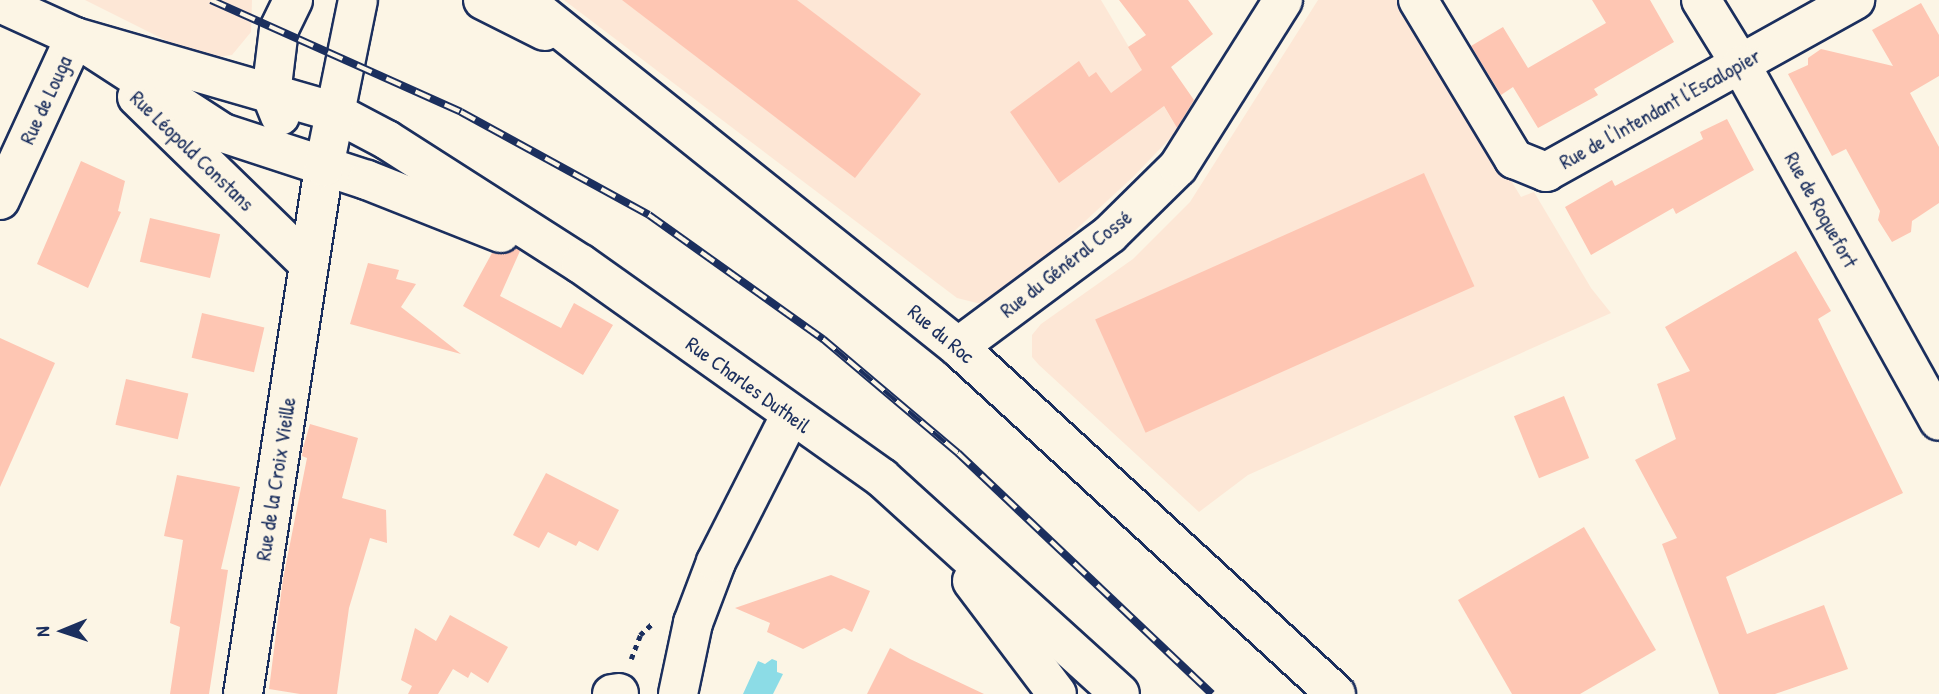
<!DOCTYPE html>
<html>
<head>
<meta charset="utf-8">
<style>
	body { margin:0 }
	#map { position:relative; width:1939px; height:694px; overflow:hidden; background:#fcf5e5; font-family:"Patrick Hand",sans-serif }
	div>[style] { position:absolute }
	.built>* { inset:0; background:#fde7d6 }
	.water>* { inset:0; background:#8cdce6 }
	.building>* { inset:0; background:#fec6b3; transform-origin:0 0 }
	.path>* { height:4.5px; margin-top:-2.25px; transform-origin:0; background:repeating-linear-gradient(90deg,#1b2f5e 0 5px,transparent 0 10px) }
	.roads { filter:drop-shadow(2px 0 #1b2f5e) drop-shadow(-2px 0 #1b2f5e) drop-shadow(0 2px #1b2f5e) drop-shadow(0 -2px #1b2f5e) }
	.minor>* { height:38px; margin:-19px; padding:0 19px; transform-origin:19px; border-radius:19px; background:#fcf5e5 }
	.rail>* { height:8px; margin-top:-4px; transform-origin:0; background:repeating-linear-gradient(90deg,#fcf5e5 0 16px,#1b2f5e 0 32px); box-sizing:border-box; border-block:2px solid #1b2f5e }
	span { translate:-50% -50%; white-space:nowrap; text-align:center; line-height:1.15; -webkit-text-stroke:7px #fcf5e5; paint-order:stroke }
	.street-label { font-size:21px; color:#1b2f5e }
	.north { position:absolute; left:28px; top:596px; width:70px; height:70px; -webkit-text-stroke:5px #fcf5e5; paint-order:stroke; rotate:268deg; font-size:19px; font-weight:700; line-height:28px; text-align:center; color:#1b2f5e }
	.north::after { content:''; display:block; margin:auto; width:24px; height:32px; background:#1b2f5e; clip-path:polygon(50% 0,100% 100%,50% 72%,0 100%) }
</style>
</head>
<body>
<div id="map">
	<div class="built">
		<div style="clip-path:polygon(85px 0,252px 0,251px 32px,232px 55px,203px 59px)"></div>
		<div style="clip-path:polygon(564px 0,1101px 0,1178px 130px,1133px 177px,1017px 284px,989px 303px,977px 303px,957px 298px)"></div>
		<div style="clip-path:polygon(1318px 0,1402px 0,1521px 197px,1534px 192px,1591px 288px,1611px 313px,1248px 475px,1199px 512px,1039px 365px,1032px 357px,1032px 335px,1041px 324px,1133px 259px,1190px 202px)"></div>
	</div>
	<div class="water">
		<div style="clip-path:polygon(772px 659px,777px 661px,777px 672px,783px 674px,773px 694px,743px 694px,758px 661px,765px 664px)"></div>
	</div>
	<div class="building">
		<div style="clip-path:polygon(622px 0,797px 0,921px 94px,855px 178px)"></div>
		<div style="clip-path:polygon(1119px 0,1188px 0,1213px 34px,1171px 67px,1194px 100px,1177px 128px,1164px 106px,1059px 183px,1010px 112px,1079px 61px,1089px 77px,1096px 72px,1111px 93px,1142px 70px,1128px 47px,1146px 35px)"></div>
		<div style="clip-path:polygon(1592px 0,1650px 0,1674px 42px,1594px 89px,1598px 95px,1538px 128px,1513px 87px,1501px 95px,1471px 46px,1503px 27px,1528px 68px,1606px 23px)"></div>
		<div style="clip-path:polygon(1921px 3px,1939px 35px,1939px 76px,1910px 93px,1939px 147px,1939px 203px,1912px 221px,1911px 232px,1892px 242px,1878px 220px,1880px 211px,1846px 149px,1832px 156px,1788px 74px,1808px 65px,1808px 58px,1821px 49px,1893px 66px,1872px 30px)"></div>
		<div style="clip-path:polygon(1727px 119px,1754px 170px,1676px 214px,1673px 208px,1591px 255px,1565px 207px,1612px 180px,1615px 186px,1703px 139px,1700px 132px)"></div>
		<div style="clip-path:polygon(81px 161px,125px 181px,118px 211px,121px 212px,88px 288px,37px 264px)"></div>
		<div style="left:1424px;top:173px;width:124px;height:360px;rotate:66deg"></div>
		<div style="left:150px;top:218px;width:72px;height:45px;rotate:13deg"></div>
		<div style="clip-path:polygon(516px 248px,520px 251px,500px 296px,561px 328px,574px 303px,613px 325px,583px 375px,463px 306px,492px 253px,505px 254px)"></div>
		<div style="clip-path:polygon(1796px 251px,1831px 311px,1818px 319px,1903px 493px,1726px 577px,1747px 634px,1824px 605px,1848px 669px,1775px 694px,1719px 694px,1662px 544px,1677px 538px,1635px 460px,1676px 439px,1657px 384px,1690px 371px,1665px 327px)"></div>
		<div style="clip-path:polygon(368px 263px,399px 270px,396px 279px,416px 284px,401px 307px,461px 354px,350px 324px)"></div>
		<div style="left:202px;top:313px;width:64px;height:46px;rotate:13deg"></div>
		<div style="clip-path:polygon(0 338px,55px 363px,0 487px)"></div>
		<div style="left:126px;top:379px;width:64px;height:47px;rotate:13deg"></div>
		<div style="left:1564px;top:396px;width:67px;height:54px;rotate:68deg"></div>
		<div style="clip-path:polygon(310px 424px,358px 438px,342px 498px,386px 510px,387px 543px,370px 538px,349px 608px,337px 694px,300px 694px,269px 689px,283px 579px,307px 458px,302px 456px,303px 448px)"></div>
		<div style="clip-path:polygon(546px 473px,619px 510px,598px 551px,579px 541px,576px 546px,548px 532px,539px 548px,513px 535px)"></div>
		<div style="clip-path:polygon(177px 475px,240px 487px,221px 569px,228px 570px,209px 694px,170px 694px,180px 627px,170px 623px,183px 540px,164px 536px)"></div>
		<div style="clip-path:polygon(1584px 527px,1656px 650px,1580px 694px,1512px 694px,1458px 600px)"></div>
		<div style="clip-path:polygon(831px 575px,870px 591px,852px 632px,844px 628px,803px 649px,767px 632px,770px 623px,735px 608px)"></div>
		<div style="clip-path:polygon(450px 615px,508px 647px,488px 683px,471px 672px,468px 678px,453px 669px,438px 694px,408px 694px,412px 686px,401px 680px,415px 628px,436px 641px)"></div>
		<div style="clip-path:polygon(890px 648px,910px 659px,984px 694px,867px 694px)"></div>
	</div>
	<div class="path">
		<div style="left:631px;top:659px;width:26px;rotate:-69deg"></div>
		<div style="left:640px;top:635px;width:18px;rotate:-43deg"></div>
	</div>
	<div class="roads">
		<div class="minor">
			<div style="left:483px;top:0;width:69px;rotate:26.6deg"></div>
			<div style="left:524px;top:0;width:556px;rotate:38.64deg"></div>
			<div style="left:958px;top:347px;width:513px;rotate:42.55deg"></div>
			<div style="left:1418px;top:0;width:186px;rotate:58.9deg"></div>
			<div style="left:1514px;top:159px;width:35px;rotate:22deg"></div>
			<div style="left:1546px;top:172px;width:354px;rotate:-29.1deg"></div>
			<div style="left:1701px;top:0;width:76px;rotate:58.4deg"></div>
			<div style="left:1741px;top:65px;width:407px;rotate:60.9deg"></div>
			<div style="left:0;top:3px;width:82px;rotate:24.4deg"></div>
			<div style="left:75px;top:37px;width:176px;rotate:33deg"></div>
			<div style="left:223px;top:133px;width:151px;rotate:18.1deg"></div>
			<div style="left:367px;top:180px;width:144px;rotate:21.6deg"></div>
			<div style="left:75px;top:37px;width:270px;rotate:16.1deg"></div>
			<div style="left:334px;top:112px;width:60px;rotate:27.8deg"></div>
			<div style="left:387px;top:140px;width:230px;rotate:32.6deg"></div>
			<div style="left:581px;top:264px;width:369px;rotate:35.4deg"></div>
			<div style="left:882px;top:478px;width:321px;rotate:42.2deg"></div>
			<div style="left:137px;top:97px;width:240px;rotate:44.2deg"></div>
			<div style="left:280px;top:116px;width:24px;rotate:-112deg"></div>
			<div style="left:271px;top:94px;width:65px;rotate:-83deg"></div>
			<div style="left:279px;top:29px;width:32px;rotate:-64deg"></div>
			<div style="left:0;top:200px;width:179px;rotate:-65.3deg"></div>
			<div style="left:958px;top:347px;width:189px;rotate:-36.6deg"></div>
			<div style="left:1110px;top:234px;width:95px;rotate:-44.6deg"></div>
			<div style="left:1178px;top:167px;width:197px;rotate:-57.8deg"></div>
			<div style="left:972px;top:581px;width:141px;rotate:53deg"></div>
			<div style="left:243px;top:694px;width:533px;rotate:-81.26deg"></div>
			<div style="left:324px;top:167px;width:170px;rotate:-78.5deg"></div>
			<div style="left:612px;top:694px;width:7px;rotate:-8deg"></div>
			<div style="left:678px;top:694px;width:73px;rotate:-78.1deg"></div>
			<div style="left:693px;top:623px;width:65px;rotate:-69.3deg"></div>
			<div style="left:716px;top:562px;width:164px;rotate:-63.1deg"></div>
		</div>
	</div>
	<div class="rail">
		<div style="left:211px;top:0;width:274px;rotate:24.1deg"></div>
		<div style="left:461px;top:112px;width:214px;rotate:28.7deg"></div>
		<div style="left:649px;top:215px;width:214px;rotate:35.5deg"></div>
		<div style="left:823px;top:339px;width:177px;rotate:40.2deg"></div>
		<div style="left:958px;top:453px;width:350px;rotate:43.5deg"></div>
	</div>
	<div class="street-label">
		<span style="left:46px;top:100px;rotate:-65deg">Rue de Louga</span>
		<span style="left:1660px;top:109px;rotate:-29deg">Rue de l'Intendant l'Escalopier</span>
		<span style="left:192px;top:151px;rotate:44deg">Rue Léopold Constans</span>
		<span style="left:1821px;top:210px;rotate:61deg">Rue de Roquefort</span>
		<span style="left:1066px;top:264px;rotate:-38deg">Rue du Général Cossé</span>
		<span style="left:941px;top:334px;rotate:40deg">Rue du Roc</span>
		<span style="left:748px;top:385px;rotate:36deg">Rue Charles Dutheil</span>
		<span style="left:276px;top:479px;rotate:-81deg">Rue de la Croix Vieille</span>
	</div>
	<div class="north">N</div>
</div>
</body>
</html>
